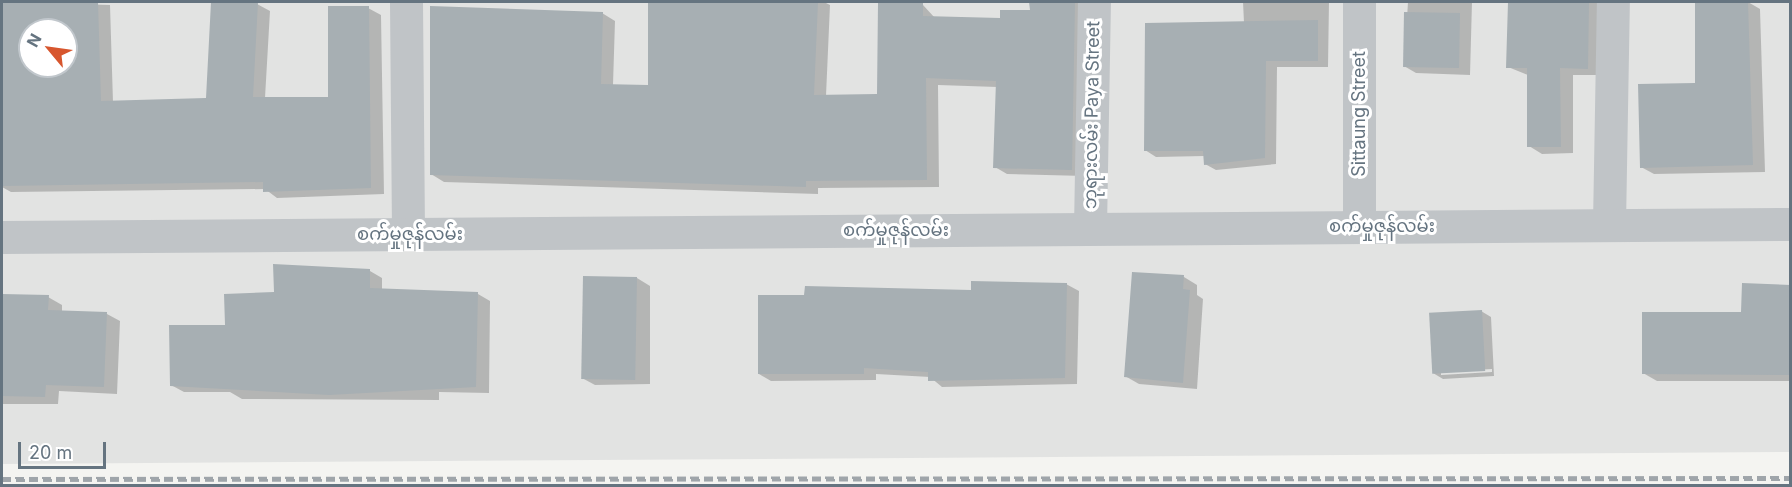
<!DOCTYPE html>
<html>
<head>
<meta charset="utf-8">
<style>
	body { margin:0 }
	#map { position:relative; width:1792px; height:487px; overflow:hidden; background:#f4f4f1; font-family:Inter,"Noto Sans Myanmar",sans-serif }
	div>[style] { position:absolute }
	.built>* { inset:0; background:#e2e3e2 }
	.shadow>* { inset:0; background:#0003 }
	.building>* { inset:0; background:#a7afb3; transform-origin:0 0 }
	.minor>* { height:33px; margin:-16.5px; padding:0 16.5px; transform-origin:16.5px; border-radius:16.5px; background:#c0c4c7 }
	.rail>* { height:4.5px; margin-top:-2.25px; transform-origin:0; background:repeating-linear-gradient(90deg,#9fa5aa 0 9px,transparent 0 13.5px) }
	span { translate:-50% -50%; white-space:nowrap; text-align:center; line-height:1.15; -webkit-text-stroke:6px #fff; paint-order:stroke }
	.street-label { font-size:18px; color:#657480 }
	.frame { position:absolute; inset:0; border:3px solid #657480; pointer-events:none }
	.north { position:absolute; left:18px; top:18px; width:60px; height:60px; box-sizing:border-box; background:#fff; border:2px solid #c1c7cc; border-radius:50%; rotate:299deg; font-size:16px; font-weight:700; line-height:24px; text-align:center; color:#657480 }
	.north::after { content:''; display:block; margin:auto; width:21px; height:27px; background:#d7562e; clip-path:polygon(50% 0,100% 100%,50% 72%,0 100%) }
	.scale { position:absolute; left:18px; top:442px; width:88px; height:27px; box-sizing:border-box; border:3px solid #657480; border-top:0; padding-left:8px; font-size:18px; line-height:21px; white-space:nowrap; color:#657480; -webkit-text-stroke:4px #fff; paint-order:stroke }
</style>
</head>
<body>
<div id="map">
	<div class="built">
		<div style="clip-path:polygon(evenodd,2px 2px,1790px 2px,1790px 452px,2px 464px,2px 2px,30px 30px,66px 30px,66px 66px,30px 66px,30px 30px)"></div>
	</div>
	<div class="shadow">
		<div style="clip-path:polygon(evenodd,2px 2px,110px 5px,113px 102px,208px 100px,212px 2px,257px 4px,270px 11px,265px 98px,330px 98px,368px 8px,381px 15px,384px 194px,277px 198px,265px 189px,11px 192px,2px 187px,2px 2px,30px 30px,66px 30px,66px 66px,30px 66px,30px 30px)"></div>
		<div style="clip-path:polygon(649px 2px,824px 2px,830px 5px,826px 96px,878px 95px,923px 5px,935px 18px,1002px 20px,1032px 12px,1031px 2px,1080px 2px,1085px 176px,1007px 174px,995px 167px,997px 87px,938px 85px,939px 187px,818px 188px,818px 194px,444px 182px,431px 174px,602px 13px,615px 21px,613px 85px,650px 86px)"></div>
		<div style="clip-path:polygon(1243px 2px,1329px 2px,1328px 67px,1277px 67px,1276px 164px,1216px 170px,1205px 164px,1205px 156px,1156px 157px,1145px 150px,1244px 23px)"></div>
		<div style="clip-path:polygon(1408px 2px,1472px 2px,1470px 75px,1416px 73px,1404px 66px)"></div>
		<div style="clip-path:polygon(1509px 2px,1602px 2px,1600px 75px,1573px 75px,1573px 153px,1542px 154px,1529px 146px,1528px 75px,1508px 67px)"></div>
		<div style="clip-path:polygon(1748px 2px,1760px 9px,1765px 172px,1654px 174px,1641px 167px)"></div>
		<div style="clip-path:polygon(370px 271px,382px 278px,382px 290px,478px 294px,490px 301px,489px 393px,439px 392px,439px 400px,242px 399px,230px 392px,184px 392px,171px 385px,227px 326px,275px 293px)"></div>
		<div style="clip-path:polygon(1133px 274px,1184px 277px,1197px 285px,1197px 295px,1203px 299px,1197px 389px,1139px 384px,1125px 376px)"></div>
		<div style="clip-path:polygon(637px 278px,650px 286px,650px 384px,595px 385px,582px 378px)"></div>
		<div style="clip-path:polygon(1066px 284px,1079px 291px,1077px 384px,942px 387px,930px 377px,876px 374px,876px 380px,771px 381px,759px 374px,972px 291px)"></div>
		<div style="clip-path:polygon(1790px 287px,1790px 381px,1657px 381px,1643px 373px)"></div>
		<div style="clip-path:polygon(2px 296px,48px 297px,62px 305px,62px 312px,107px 314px,120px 321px,117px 394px,59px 391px,58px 404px,2px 404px)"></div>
		<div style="clip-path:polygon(evenodd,1481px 311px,1491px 317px,1494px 376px,1443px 379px,1433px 373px,1481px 311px,1492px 369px,1492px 372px,1441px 375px,1441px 372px,1492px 369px)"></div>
	</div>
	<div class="building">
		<div style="clip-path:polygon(evenodd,2px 2px,98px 2px,101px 101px,206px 98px,211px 2px,258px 2px,253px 97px,328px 97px,328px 6px,369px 6px,371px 188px,263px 192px,263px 182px,2px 186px,2px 2px,30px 30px,66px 30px,66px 66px,30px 66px,30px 30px)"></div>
		<div style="clip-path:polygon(648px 2px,818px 2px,814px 95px,877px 94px,878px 3px,923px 3px,923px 16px,1000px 18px,1000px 10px,1030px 10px,1029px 2px,1075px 2px,1072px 170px,993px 168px,996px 81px,926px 78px,927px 180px,806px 181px,806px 187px,430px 175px,430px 6px,603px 12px,601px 84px,648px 85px)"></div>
		<div style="clip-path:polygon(1508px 2px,1589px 2px,1588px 69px,1560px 68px,1561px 147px,1527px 147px,1527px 68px,1506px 68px)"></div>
		<div style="clip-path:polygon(1695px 2px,1748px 2px,1753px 165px,1640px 168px,1638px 84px,1695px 83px)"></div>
		<div style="left:1404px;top:12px;width:56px;height:55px;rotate:1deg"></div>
		<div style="clip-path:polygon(1318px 20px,1318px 61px,1266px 61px,1265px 158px,1204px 165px,1203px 151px,1144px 151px,1145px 23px)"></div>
		<div style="clip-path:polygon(273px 264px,370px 269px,370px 288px,478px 292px,476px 387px,329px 395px,170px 386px,169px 325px,225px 325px,224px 294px,274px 292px)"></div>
		<div style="clip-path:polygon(1132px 272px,1184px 275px,1183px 289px,1190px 290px,1183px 383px,1124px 377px)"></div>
		<div style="left:583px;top:276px;width:54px;height:103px;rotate:1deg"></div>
		<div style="clip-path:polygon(971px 281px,1067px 283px,1065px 378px,928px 381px,928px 372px,864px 368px,864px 374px,758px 374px,758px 295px,804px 295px,805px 286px,971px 290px)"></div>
		<div style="clip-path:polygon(1742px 283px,1791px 285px,1791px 375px,1642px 374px,1642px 312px,1741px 312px)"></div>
		<div style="clip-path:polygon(2px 294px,49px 295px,48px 310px,107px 312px,104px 387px,46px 385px,45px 397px,2px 396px)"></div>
		<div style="left:1482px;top:310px;width:61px;height:53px;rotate:87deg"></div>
	</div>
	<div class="minor">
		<div style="left:406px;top:2px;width:232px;rotate:89.5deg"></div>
		<div style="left:1609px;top:224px;width:222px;rotate:-89deg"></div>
		<div style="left:1359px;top:226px;width:224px;rotate:-90deg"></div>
		<div style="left:1090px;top:228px;width:226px;rotate:-89deg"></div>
		<div style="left:2px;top:237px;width:1788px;rotate:-0.42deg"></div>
	</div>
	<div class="rail">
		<div style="left:2px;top:479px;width:1788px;rotate:-0.03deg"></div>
	</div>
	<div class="street-label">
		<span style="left:1359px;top:114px;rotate:-90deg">Sittaung Street</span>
		<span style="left:1092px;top:115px;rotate:-89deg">ဘုရားလမ်း Paya Street</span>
		<span style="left:1382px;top:226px">စက်မှုဇုန်လမ်း</span>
		<span style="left:896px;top:230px">စက်မှုဇုန်လမ်း</span>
		<span style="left:410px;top:234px">စက်မှုဇုန်လမ်း</span>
	</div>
	<div class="frame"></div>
	<div class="north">N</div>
	<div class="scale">20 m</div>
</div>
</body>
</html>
